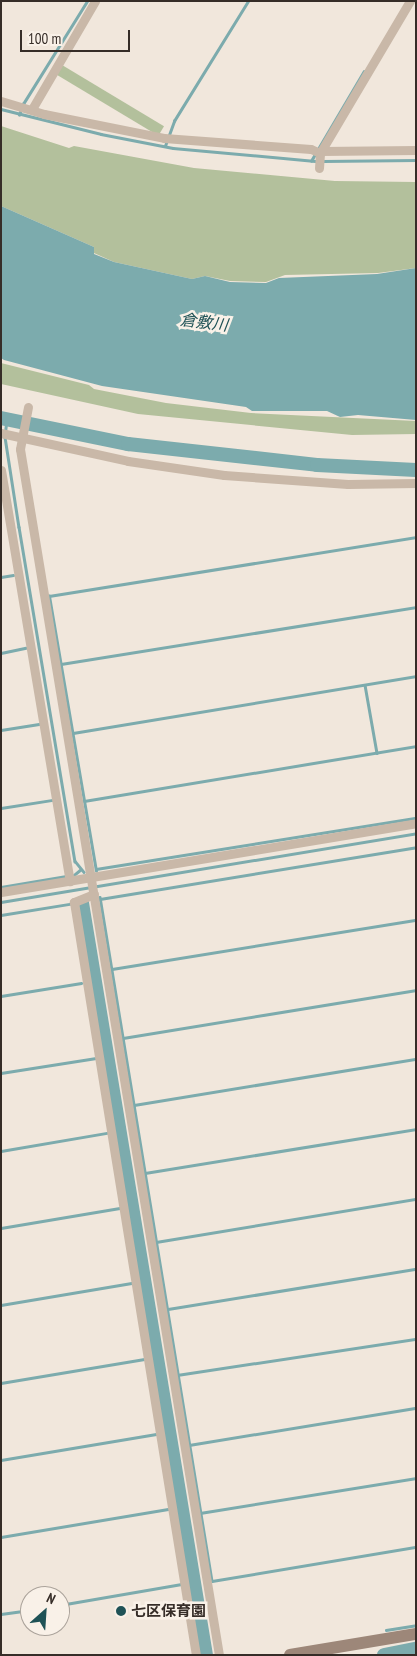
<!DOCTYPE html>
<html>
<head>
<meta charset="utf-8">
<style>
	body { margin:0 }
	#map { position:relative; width:417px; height:1656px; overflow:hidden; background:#f1e7dc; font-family:"PT Sans Narrow","Noto Sans JP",sans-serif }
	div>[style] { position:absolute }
	.green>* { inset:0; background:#b3c09c; transform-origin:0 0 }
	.water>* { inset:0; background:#7cabad }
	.stream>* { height:2.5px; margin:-1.25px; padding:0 1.25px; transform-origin:1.25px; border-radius:1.25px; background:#7cabad }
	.river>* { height:14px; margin:-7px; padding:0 7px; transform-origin:7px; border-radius:7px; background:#7cabad }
	.street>* { height:9px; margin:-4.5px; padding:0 4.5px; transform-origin:4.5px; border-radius:4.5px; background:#c9b8a8 }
	.secondary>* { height:12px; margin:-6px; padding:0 6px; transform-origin:6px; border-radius:6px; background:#9d8779 }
	.dots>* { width:14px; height:14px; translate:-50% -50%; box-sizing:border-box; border:2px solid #f9f1e8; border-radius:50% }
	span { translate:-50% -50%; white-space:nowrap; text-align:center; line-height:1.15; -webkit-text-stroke:5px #f9f1e8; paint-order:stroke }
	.poi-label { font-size:15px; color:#362d28; font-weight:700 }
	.left { translate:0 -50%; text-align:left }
	.water-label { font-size:16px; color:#1f5256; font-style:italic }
	.frame { position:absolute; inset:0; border:2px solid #362d28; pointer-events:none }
	.north { position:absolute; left:20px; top:1586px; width:50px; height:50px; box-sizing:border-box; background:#f9f1e8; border:1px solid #aba39b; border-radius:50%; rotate:26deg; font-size:14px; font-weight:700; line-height:20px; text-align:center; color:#362d28 }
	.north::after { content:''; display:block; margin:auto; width:18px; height:22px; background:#1f5256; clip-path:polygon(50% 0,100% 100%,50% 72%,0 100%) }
	.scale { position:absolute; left:20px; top:30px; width:110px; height:22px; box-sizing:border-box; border:2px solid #362d28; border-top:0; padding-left:6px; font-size:15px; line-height:18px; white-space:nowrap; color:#362d28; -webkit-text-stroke:4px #f9f1e8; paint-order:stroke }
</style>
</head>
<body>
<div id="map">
	<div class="green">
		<div style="left:62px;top:65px;width:119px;height:11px;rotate:31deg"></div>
		<div style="clip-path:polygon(1px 126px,69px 148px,74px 146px,194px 168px,335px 181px,416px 182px,416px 268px,378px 273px,285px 275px,266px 282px,230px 281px,205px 276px,192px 279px,114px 262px,94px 253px,94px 247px,1px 206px)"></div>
		<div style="clip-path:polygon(1px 363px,89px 385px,94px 389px,166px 403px,251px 413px,416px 421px,416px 434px,352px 435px,138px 414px,1px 384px)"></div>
	</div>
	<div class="water">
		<div style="clip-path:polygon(1px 206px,94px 247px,94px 254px,114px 262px,192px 279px,205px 276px,230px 282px,266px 283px,279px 278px,377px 274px,416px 268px,416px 420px,358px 415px,340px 417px,327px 411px,252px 411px,246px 407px,102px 386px,4px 360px,1px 358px)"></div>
	</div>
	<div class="stream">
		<div style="left:1px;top:109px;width:103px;rotate:14deg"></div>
		<div style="left:101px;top:134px;width:73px;rotate:11deg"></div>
		<div style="left:173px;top:148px;width:145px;rotate:5.2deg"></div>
		<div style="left:19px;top:115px;width:12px;rotate:-70deg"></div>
		<div style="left:23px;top:104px;width:121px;rotate:-58.1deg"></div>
		<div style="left:165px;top:146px;width:27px;rotate:-70deg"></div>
		<div style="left:174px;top:121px;width:141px;rotate:-58.3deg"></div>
		<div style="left:311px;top:161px;width:104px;rotate:-59.5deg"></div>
		<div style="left:323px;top:161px;width:93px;rotate:-0.6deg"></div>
		<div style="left:7px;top:420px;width:17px;rotate:97deg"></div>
		<div style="left:5px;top:437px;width:91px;rotate:81.2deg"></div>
		<div style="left:19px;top:527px;width:339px;rotate:80.5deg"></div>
		<div style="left:75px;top:861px;width:14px;rotate:51deg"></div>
		<div style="left:1px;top:577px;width:12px;rotate:-9deg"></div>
		<div style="left:1px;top:653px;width:25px;rotate:-12deg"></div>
		<div style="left:61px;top:664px;width:360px;rotate:-9.1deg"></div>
		<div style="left:365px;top:685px;width:69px;rotate:80deg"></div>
		<div style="left:1px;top:730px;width:38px;rotate:-9deg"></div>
		<div style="left:73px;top:733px;width:348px;rotate:-9.4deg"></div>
		<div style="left:84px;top:801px;width:337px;rotate:-9.4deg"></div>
		<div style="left:1px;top:808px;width:52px;rotate:-8.9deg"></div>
		<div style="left:96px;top:869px;width:324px;rotate:-9.1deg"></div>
		<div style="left:96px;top:871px;width:279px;rotate:-99.7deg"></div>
		<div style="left:49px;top:596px;width:372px;rotate:-9.1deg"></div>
		<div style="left:74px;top:875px;width:8px;rotate:-40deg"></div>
		<div style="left:1px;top:887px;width:66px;rotate:-9.6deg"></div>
		<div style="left:100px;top:897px;width:693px;rotate:80.7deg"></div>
		<div style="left:212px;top:1581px;width:207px;rotate:-9.5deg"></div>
		<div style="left:100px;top:899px;width:320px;rotate:-9.3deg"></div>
		<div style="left:1px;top:902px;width:421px;rotate:-9.4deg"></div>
		<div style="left:1px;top:915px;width:69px;rotate:-9.2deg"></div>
		<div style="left:112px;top:969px;width:308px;rotate:-9.2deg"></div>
		<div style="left:93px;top:980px;width:2px"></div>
		<div style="left:1px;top:996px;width:81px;rotate:-9.2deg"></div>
		<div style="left:123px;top:1038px;width:297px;rotate:-9.3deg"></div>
		<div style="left:103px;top:1056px;width:4px"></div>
		<div style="left:1px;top:1073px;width:96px;rotate:-9deg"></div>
		<div style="left:134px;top:1105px;width:286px;rotate:-9.3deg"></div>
		<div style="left:117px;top:1130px;width:3px"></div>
		<div style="left:1px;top:1151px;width:107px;rotate:-9.7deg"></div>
		<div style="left:145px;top:1173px;width:275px;rotate:-9.2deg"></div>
		<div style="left:129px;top:1206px;width:3px"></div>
		<div style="left:1px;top:1228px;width:120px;rotate:-9.6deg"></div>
		<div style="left:156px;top:1242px;width:264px;rotate:-9.4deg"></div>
		<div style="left:142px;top:1281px;width:2px"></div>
		<div style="left:1px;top:1305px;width:132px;rotate:-9.6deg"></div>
		<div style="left:168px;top:1309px;width:251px;rotate:-9.2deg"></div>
		<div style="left:155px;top:1357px;width:2px;rotate:-27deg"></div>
		<div style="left:177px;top:1375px;width:242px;rotate:-8.6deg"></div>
		<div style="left:1px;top:1383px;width:145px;rotate:-9.5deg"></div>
		<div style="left:166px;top:1432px;width:3px"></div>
		<div style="left:189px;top:1445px;width:230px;rotate:-9.3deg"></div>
		<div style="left:1px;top:1460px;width:157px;rotate:-9.5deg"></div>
		<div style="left:179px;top:1506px;width:2px"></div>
		<div style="left:200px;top:1513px;width:219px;rotate:-9.2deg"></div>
		<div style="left:1px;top:1537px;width:169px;rotate:-9.5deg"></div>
		<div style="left:191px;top:1583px;width:3px;rotate:-18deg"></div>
		<div style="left:60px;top:1605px;width:123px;rotate:-9.8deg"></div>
		<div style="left:1px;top:1614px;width:29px;rotate:-8deg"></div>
		<div style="left:386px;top:1630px;width:30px;rotate:-9deg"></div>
	</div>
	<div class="river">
		<div style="left:1px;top:418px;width:130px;rotate:11.6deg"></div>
		<div style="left:128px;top:444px;width:190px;rotate:6.3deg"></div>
		<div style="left:317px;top:465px;width:99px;rotate:2.9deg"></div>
		<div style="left:82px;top:903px;width:762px;rotate:80.64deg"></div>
		<div style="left:384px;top:1655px;width:33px;rotate:-11deg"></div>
	</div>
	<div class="street">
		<div style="left:1px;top:101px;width:45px;rotate:16.8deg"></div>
		<div style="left:44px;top:114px;width:122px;rotate:11.3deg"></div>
		<div style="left:164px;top:138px;width:147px;rotate:4.3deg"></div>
		<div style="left:311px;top:149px;width:10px;rotate:24deg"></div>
		<div style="left:32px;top:109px;width:125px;rotate:-59.7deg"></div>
		<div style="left:321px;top:151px;width:95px;rotate:-0.6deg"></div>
		<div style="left:319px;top:168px;width:15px;rotate:-86deg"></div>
		<div style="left:320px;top:153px;width:177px;rotate:-59.4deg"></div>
		<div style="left:28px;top:407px;width:43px;rotate:100.8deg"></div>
		<div style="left:20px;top:449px;width:1222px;rotate:80.63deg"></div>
		<div style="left:1px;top:433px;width:130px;rotate:12.4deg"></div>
		<div style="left:128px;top:461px;width:97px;rotate:8.3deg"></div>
		<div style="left:224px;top:475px;width:124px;rotate:4.2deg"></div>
		<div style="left:348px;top:484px;width:68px;rotate:-0.8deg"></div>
		<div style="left:1px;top:470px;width:417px;rotate:80.5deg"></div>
		<div style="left:1px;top:892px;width:421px;rotate:-9.4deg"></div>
		<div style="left:94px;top:894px;width:22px;rotate:158deg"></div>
		<div style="left:74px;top:902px;width:763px;rotate:80.8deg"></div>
	</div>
	<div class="secondary">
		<div style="left:290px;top:1655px;width:128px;rotate:-9.5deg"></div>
	</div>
	<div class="dots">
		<div style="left:121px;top:1611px;background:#1f5256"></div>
	</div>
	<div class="poi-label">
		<span class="left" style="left:131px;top:1611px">七区保育園</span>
	</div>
	<div class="water-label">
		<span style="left:204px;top:322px;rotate:7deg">倉敷川</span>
	</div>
	<div class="frame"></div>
	<div class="north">N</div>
	<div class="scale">100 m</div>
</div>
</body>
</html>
